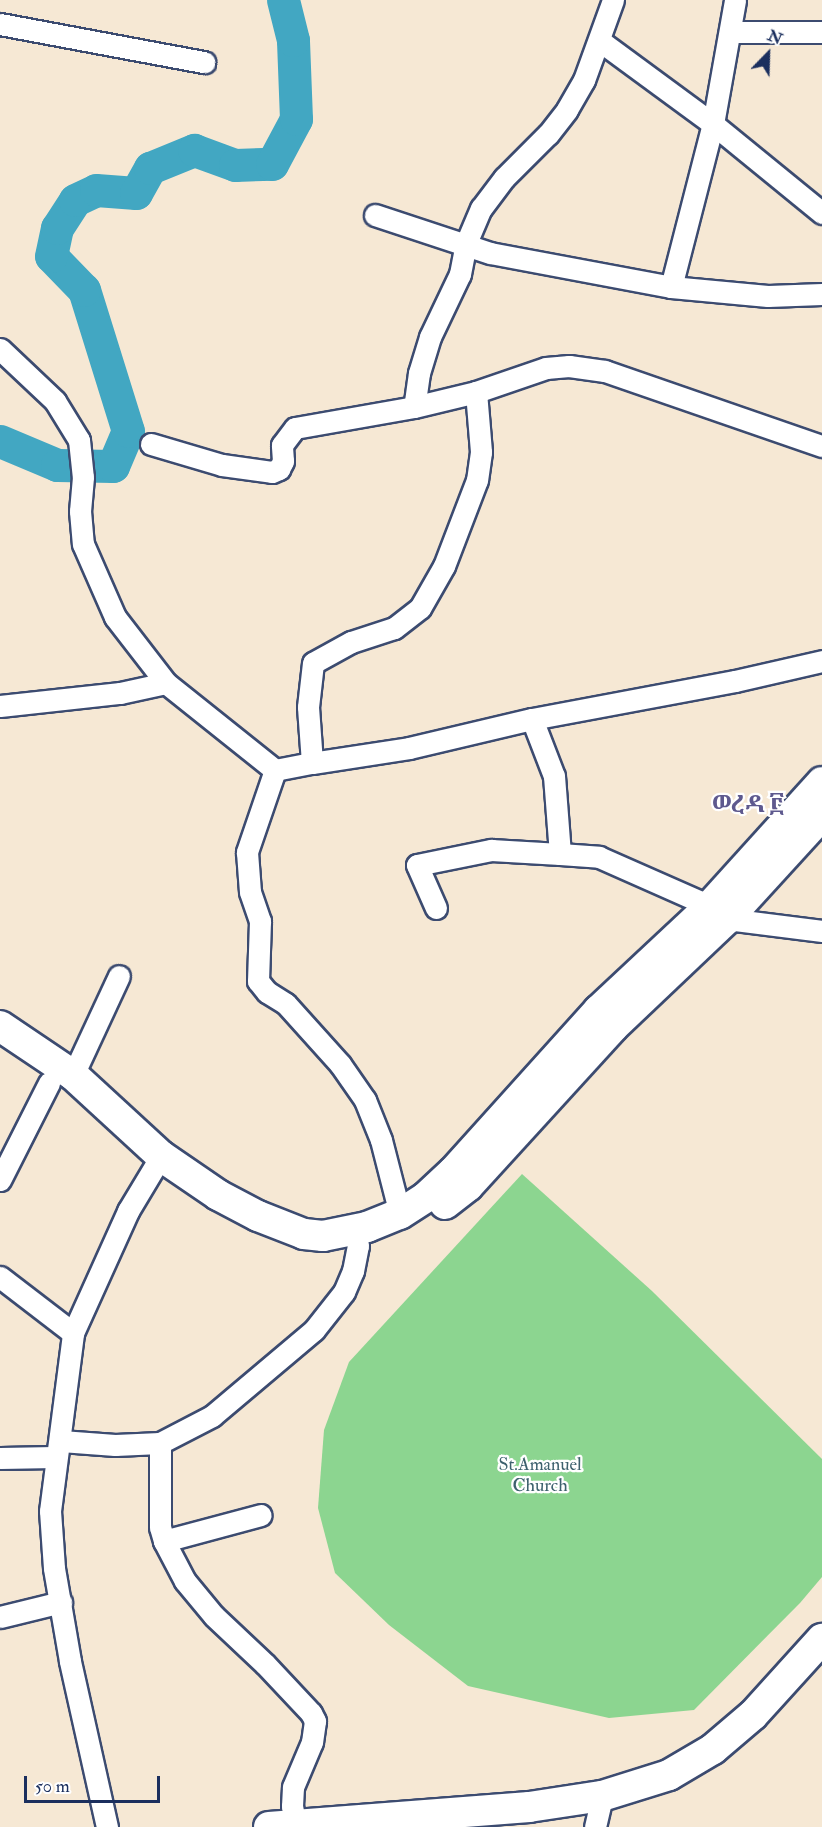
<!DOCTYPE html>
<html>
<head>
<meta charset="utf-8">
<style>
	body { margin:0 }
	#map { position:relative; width:822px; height:1827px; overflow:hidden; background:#f6e8d4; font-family:"IM FELL Double Pica","Noto Serif Ethiopic",serif }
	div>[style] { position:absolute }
	.green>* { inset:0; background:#8cd590 }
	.river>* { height:33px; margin:-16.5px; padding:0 16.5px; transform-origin:16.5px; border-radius:16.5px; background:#42a7c2 }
	.roads { filter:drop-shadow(2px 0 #3c4b70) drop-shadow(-2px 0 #3c4b70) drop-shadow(0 2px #3c4b70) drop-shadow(0 -2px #3c4b70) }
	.minor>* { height:21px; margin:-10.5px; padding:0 10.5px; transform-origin:10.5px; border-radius:10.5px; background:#fff }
	.secondary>* { height:30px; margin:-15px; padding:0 15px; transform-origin:15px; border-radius:15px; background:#fff }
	span { translate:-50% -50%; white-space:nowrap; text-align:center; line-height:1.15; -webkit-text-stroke:4.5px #fff; paint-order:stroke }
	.park-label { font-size:18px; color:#3d616d }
	.district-label { font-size:24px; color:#5e598e; font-weight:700 }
	.north { position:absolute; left:738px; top:24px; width:60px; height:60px; -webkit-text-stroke:4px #fff; paint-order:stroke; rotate:23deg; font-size:16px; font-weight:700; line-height:24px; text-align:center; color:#1b2f5e }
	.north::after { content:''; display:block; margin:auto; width:21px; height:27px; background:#1b2f5e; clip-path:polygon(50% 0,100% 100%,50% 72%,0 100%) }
	.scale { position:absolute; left:24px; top:1776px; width:136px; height:27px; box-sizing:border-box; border:3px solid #1b2f5e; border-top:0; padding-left:8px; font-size:18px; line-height:21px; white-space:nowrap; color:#1b2f5e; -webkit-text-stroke:4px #fff; paint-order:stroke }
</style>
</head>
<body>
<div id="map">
	<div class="green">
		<div style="clip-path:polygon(522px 1174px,652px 1291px,822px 1459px,822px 1577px,800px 1603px,694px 1710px,609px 1718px,468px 1686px,389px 1625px,335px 1573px,318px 1508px,324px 1430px,349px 1362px)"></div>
	</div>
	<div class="river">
		<div style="left:0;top:441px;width:62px;rotate:22.8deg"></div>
		<div style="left:57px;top:465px;width:56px;rotate:1deg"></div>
		<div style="left:113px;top:466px;width:38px;rotate:-67deg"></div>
		<div style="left:128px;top:431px;width:148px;rotate:-107.3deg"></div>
		<div style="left:84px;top:290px;width:47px;rotate:-134.1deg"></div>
		<div style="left:51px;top:256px;width:29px;rotate:-78deg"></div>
		<div style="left:57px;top:228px;width:33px;rotate:-57deg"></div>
		<div style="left:75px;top:200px;width:23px;rotate:-25deg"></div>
		<div style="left:96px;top:190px;width:40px;rotate:4.3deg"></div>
		<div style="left:136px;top:193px;width:29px;rotate:-61deg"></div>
		<div style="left:150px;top:168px;width:48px;rotate:-22.2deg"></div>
		<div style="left:194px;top:150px;width:44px;rotate:20.1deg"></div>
		<div style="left:235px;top:165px;width:37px;rotate:-2deg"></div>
		<div style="left:272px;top:164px;width:51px;rotate:-61.9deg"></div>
		<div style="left:296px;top:119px;width:79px;rotate:-92.2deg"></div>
		<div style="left:293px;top:40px;width:41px;rotate:-104deg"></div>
	</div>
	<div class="roads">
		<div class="minor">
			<div style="left:613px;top:0;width:85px;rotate:109.9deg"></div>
			<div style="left:584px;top:80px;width:34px;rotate:120deg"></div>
			<div style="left:567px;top:110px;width:31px;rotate:128deg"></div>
			<div style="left:548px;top:134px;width:62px;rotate:135deg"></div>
			<div style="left:504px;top:178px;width:38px;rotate:127deg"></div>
			<div style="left:481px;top:208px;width:38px;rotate:113deg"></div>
			<div style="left:466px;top:243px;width:32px;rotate:101deg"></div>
			<div style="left:460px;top:274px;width:70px;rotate:115.5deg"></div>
			<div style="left:430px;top:337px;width:38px;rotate:107deg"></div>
			<div style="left:419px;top:373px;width:34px;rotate:98deg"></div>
			<div style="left:414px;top:407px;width:64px;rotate:-13.6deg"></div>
			<div style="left:476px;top:392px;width:74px;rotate:-18.9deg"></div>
			<div style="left:546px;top:368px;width:23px;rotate:-5deg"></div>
			<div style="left:569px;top:366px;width:36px;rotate:8deg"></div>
			<div style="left:605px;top:371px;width:230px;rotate:19.1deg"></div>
			<div style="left:0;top:24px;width:208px;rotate:10.6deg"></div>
			<div style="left:730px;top:32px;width:92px"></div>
			<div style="left:600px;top:41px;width:140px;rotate:36.3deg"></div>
			<div style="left:713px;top:124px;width:141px;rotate:39.2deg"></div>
			<div style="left:375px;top:215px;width:121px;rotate:18.3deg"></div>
			<div style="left:490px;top:253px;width:184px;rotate:10.6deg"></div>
			<div style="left:671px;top:287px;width:97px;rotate:5.3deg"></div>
			<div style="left:768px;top:296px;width:54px;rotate:-2.1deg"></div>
			<div style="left:671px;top:287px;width:168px;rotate:-75.6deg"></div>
			<div style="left:713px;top:124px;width:126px;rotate:-79.9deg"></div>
			<div style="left:0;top:349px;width:76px;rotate:43.4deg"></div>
			<div style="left:55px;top:401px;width:46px;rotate:58.4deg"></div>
			<div style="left:79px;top:440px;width:37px;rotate:84deg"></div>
			<div style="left:83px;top:477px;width:34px;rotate:95deg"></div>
			<div style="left:80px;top:511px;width:33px;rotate:85deg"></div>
			<div style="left:83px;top:544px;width:80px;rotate:66.3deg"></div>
			<div style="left:115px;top:617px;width:83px;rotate:52.3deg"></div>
			<div style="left:476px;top:392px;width:60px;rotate:85.2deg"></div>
			<div style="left:481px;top:452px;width:28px;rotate:98deg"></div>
			<div style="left:477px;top:480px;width:92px;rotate:111deg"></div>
			<div style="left:444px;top:566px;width:48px;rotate:119.7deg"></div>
			<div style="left:420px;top:608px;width:33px;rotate:142deg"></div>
			<div style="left:394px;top:628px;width:45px;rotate:162deg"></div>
			<div style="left:351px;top:642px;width:43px;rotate:151.1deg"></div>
			<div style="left:313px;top:663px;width:44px;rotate:96.5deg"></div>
			<div style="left:308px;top:707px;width:56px;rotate:85.9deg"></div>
			<div style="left:312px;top:763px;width:98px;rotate:-8.8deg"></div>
			<div style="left:409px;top:748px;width:126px;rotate:-13.3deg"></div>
			<div style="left:532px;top:719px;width:207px;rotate:-10.6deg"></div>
			<div style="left:735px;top:681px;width:89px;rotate:-12.9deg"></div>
			<div style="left:151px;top:444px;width:74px;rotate:16.5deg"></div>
			<div style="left:222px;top:465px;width:50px;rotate:8deg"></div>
			<div style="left:272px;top:472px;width:8px;rotate:-23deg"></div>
			<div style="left:279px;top:469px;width:9px;rotate:-63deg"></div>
			<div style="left:283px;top:461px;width:16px;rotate:-94deg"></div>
			<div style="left:282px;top:445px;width:21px;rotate:-53deg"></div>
			<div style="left:295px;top:428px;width:121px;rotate:-10deg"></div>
			<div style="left:0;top:706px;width:121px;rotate:-6.2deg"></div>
			<div style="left:120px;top:693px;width:47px;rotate:-12.3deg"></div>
			<div style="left:166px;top:683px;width:139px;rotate:38.6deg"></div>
			<div style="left:275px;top:770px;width:38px;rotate:-11deg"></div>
			<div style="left:532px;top:719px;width:61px;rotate:68.9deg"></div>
			<div style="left:554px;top:776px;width:78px;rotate:85.6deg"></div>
			<div style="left:560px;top:854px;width:39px;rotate:4deg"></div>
			<div style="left:599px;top:857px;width:121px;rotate:23.8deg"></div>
			<div style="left:710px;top:906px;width:21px;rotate:37deg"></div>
			<div style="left:727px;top:919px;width:96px;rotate:7.2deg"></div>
			<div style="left:275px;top:770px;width:87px;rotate:108.9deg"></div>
			<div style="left:247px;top:852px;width:40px;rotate:85.7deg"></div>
			<div style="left:250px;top:892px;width:31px;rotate:71deg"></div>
			<div style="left:260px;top:921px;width:60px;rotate:91.9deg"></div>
			<div style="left:258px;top:981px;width:14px;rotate:51deg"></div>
			<div style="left:267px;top:992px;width:22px;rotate:32deg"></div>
			<div style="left:286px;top:1004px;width:81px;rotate:48deg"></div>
			<div style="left:340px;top:1064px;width:44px;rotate:55.2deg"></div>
			<div style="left:365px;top:1100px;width:43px;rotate:68.2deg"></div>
			<div style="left:381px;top:1140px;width:76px;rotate:75.6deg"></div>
			<div style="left:436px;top:908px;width:47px;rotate:-113.8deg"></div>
			<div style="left:417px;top:865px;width:76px;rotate:-11.5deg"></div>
			<div style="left:491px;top:850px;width:69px;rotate:3.3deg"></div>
			<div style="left:73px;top:1075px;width:109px;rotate:-65.1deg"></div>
			<div style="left:0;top:1180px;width:109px;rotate:-63.2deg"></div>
			<div style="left:0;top:1277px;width:92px;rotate:37.5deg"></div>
			<div style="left:61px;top:1441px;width:54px;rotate:4.2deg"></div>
			<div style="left:115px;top:1445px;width:45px;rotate:-2.5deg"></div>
			<div style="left:160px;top:1443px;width:59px;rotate:-27.4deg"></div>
			<div style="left:212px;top:1416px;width:133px;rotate:-40.1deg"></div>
			<div style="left:314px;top:1330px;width:48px;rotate:-51.7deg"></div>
			<div style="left:344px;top:1292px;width:23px;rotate:-67deg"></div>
			<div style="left:353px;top:1271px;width:25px;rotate:-79deg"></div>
			<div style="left:358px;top:1246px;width:16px;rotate:-97deg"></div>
			<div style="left:160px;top:1443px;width:84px;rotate:90deg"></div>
			<div style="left:160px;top:1527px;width:15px;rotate:74deg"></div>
			<div style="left:164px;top:1541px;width:45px;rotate:62.3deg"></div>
			<div style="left:185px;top:1581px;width:45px;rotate:50.4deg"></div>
			<div style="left:214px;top:1616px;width:70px;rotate:43.3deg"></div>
			<div style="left:265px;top:1664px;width:67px;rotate:46.8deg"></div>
			<div style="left:311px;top:1713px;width:9px;rotate:63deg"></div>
			<div style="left:315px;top:1721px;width:21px;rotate:98deg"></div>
			<div style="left:312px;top:1742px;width:49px;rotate:112.9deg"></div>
			<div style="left:293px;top:1787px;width:19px;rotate:93deg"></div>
			<div style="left:292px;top:1806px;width:20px;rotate:79deg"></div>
			<div style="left:0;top:1458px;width:55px;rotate:-1deg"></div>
			<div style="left:164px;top:1541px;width:100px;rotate:-15deg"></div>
			<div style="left:0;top:1617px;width:63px;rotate:-13.8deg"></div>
			<div style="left:107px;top:1827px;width:170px;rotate:-102.6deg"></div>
			<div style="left:70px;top:1661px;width:94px;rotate:-99.8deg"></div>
			<div style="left:54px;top:1568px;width:57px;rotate:-94deg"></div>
			<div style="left:50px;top:1511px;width:179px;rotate:-82.6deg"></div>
			<div style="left:73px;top:1333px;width:134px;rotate:-65.7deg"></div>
			<div style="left:128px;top:1211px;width:64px;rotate:-59deg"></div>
			<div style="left:595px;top:1827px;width:32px;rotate:-77deg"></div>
		</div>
		<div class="secondary">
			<div style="left:0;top:1026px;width:88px;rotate:33.9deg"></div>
			<div style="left:73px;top:1075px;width:120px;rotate:42.6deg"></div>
			<div style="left:161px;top:1156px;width:69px;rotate:34.4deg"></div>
			<div style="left:218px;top:1195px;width:45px;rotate:27.7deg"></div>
			<div style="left:258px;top:1216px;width:49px;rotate:21.4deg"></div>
			<div style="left:304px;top:1234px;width:19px;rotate:6deg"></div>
			<div style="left:323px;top:1236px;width:45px;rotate:-11.6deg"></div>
			<div style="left:367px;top:1227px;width:35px;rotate:-22deg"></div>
			<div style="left:400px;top:1214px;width:31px;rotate:-33deg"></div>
			<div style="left:426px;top:1197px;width:37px;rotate:-43deg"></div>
			<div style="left:453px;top:1172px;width:218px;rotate:-48deg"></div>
			<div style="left:599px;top:1010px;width:152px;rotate:-43.1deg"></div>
			<div style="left:710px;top:906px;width:167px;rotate:-47.9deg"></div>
			<div style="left:445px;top:1204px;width:29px;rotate:-38deg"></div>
			<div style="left:468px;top:1186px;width:215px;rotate:-47.6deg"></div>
			<div style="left:613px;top:1027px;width:157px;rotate:-43.5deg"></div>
			<div style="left:727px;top:919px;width:141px;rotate:-47.6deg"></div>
			<div style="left:269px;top:1827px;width:261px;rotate:-4.4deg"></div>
			<div style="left:529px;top:1807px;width:74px;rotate:-8.6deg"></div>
			<div style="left:602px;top:1796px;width:70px;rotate:-17.4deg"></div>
			<div style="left:669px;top:1775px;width:51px;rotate:-30.6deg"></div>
			<div style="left:713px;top:1749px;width:52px;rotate:-40.4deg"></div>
			<div style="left:753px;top:1715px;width:103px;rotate:-47.8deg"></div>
		</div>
	</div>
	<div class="park-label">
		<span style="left:540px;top:1476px">St.Amanuel<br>Church</span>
	</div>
	<div class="district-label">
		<span style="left:748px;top:805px">ወረዳ ፫</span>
	</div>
	<div class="north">N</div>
	<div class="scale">50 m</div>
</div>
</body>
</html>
